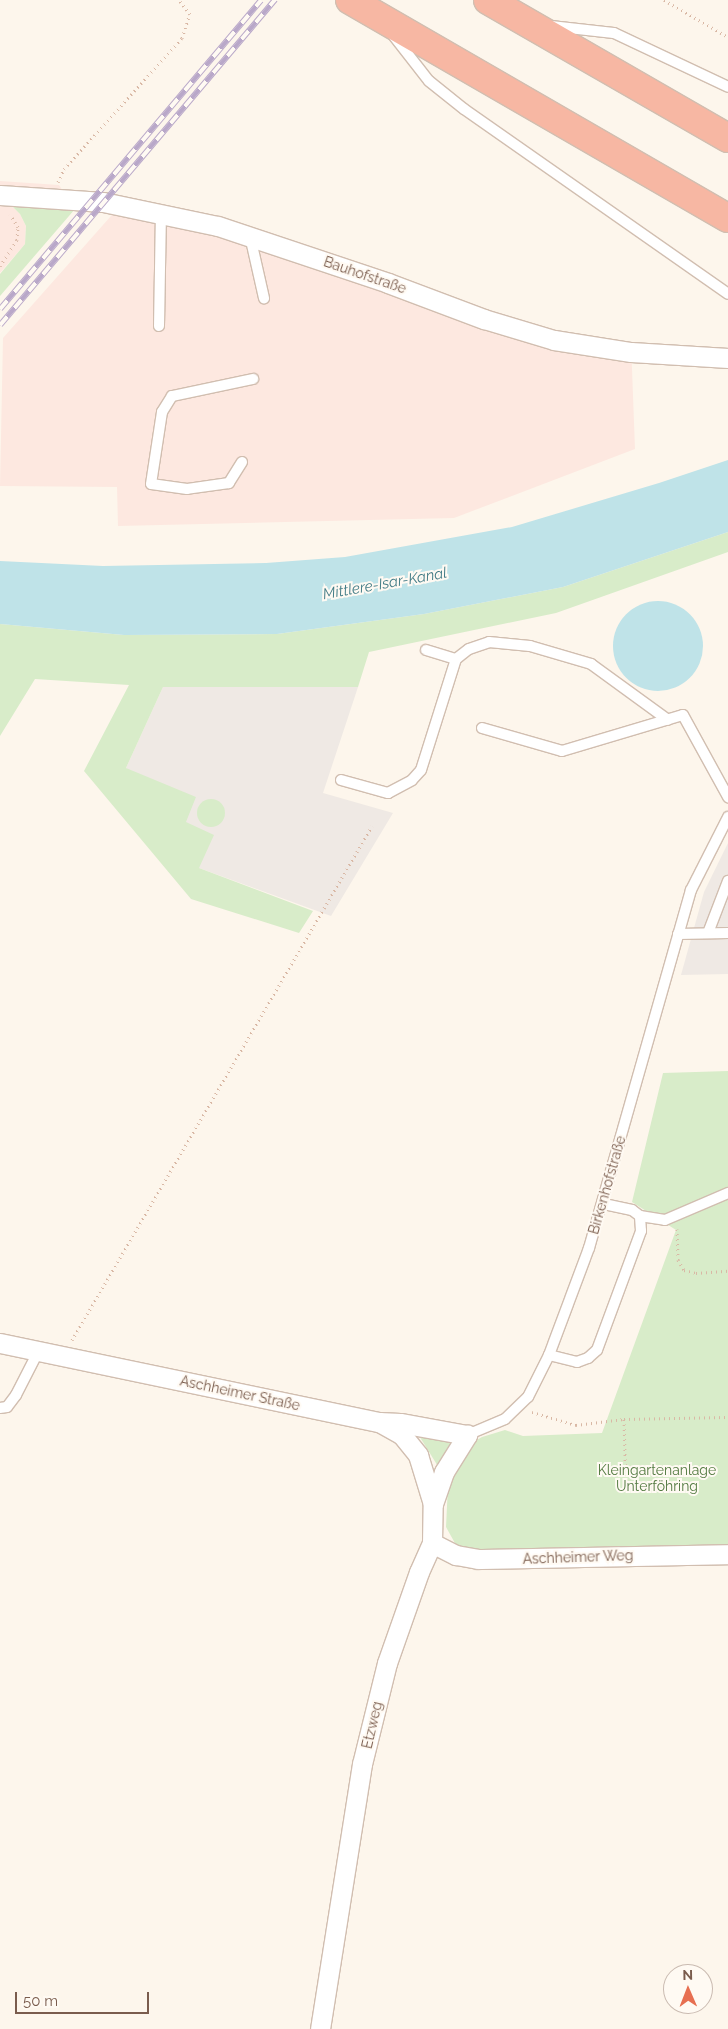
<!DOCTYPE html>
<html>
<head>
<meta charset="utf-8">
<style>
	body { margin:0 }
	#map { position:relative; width:728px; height:2029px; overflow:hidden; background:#fdf6ec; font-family:Raleway,sans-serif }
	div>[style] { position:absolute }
	.commercial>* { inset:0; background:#fde8e0 }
	.industrial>* { inset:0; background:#efe9e4 }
	.green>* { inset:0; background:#d8ecc9 }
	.round { border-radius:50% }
	.water>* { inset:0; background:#bfe3e8 }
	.path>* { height:3px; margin-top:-1.5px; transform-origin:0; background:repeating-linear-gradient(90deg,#d9b8a5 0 1px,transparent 0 5px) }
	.roads { filter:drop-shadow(1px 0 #d1beb0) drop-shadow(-1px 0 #d1beb0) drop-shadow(0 1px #d1beb0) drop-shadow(0 -1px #d1beb0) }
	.lane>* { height:10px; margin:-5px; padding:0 5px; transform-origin:5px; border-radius:5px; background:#fff }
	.street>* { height:19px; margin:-9.5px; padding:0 9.5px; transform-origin:9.5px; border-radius:9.5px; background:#fff }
	.highway>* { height:28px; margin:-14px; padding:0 14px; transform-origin:14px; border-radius:14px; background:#f7b7a3 }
	.rail>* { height:5.5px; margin-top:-2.75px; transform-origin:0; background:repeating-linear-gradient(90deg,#fffaf3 0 11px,#b9a8c9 0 22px); box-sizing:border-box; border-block:1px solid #b9a8c9 }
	span { translate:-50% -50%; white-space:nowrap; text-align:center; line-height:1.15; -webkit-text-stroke:4px #fffaf3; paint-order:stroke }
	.street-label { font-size:14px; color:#7a5c4d }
	.park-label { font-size:14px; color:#537a41 }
	.water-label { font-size:15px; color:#437c86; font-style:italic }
	.north { position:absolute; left:663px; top:1964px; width:50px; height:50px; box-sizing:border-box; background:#fffaf3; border:1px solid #cabbb1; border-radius:50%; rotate:359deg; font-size:14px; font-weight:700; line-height:20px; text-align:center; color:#7a5c4d }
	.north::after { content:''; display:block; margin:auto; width:18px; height:22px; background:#e76f51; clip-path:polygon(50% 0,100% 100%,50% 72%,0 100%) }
	.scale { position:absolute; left:15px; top:1992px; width:134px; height:22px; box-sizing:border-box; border:2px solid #7a5c4d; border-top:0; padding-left:6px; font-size:15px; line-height:18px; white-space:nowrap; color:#7a5c4d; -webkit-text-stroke:4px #fffaf3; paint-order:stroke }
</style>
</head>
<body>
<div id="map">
	<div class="commercial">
		<div style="clip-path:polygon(0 181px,59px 185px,75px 209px,11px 205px,20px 214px,26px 226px,25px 244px,0 273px)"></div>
		<div style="clip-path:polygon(126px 199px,555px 332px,631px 342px,635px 449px,454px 518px,118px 526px,117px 487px,0 486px,3px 338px)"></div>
	</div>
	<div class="industrial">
		<div style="clip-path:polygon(163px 687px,358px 687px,323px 793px,393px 813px,331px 916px,199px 868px,186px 823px,126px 768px)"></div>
		<div style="clip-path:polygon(728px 843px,728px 974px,681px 975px,704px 892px)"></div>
	</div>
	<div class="green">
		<div style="clip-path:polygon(10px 204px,75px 209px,0 296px,0 274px,25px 244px,26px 226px,20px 214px)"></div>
		<div style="clip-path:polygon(728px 532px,728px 552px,556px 613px,369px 652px,358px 687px,163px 687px,126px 768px,196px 797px,186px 822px,214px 835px,199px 868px,313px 911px,299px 933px,191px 899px,84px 771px,129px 685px,35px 679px,0 736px,0 624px,124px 635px,277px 634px,424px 614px,563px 587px)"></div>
		<div class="round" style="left:197px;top:799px;width:28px;height:28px"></div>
		<div style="clip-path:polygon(728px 1071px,728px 1548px,468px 1552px,456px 1545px,446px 1527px,448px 1485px,465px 1447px,482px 1437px,505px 1430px,523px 1436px,602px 1433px,676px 1230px,632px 1202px,663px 1073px)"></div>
		<div style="clip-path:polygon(418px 1434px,453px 1440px,439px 1468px)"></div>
	</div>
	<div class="water">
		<div style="clip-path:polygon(728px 460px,728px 532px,563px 587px,424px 614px,277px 634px,124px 635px,0 624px,0 561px,103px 566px,266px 563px,345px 557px,512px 527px,659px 483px)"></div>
		<div class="round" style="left:613px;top:601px;width:90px;height:90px"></div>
	</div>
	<div class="path">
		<div style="left:664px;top:0;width:74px;rotate:30deg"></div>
		<div style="left:58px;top:182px;width:14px;rotate:-65deg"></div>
		<div style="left:64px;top:169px;width:176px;rotate:-48deg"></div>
		<div style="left:182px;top:38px;width:25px;rotate:-72deg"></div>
		<div style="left:190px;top:14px;width:18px;rotate:-128deg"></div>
		<div style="left:0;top:266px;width:31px;rotate:-57deg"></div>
		<div style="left:17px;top:240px;width:13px;rotate:-86deg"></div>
		<div style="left:18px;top:227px;width:15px;rotate:-122deg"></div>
		<div style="left:677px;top:1229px;width:31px;rotate:88deg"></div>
		<div style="left:678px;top:1260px;width:12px;rotate:59deg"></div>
		<div style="left:684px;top:1270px;width:12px;rotate:14deg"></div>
		<div style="left:696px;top:1273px;width:32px;rotate:-4deg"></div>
		<div style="left:72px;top:1340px;width:595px;rotate:-59.73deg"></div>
		<div style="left:532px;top:1412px;width:46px;rotate:16.5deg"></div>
		<div style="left:576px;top:1425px;width:48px;rotate:-7.1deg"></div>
		<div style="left:626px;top:1490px;width:71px;rotate:-91.6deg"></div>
		<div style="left:624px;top:1419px;width:104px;rotate:-1.1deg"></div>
	</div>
	<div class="roads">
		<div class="lane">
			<div style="left:551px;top:26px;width:63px;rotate:6.3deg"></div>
			<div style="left:614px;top:33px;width:126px;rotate:25.3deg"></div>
			<div style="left:393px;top:35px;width:58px;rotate:52deg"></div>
			<div style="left:429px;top:81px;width:45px;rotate:38.7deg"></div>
			<div style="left:464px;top:109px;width:322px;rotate:35deg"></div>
			<div style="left:250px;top:236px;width:64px;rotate:77.3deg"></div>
			<div style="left:159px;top:326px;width:112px;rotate:-89deg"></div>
			<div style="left:242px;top:462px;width:25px;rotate:122deg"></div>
			<div style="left:229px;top:483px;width:42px;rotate:171.9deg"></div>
			<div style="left:187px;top:489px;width:36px;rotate:-172deg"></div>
			<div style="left:151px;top:484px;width:73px;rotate:-81.3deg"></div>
			<div style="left:162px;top:412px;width:19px;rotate:-58deg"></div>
			<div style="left:172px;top:396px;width:83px;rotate:-11.9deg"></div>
			<div style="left:426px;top:650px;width:31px;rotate:17deg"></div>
			<div style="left:482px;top:728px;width:83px;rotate:16deg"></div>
			<div style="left:562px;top:751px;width:126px;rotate:-16.6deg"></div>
			<div style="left:683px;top:715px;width:94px;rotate:61.2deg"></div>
			<div style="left:341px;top:780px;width:49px;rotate:15.5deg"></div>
			<div style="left:388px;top:793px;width:27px;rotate:-28deg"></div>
			<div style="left:412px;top:780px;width:13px;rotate:-48deg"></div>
			<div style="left:421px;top:770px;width:116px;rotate:-72.5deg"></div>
			<div style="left:456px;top:659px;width:16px;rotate:-38deg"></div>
			<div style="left:469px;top:649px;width:21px;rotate:-19deg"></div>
			<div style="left:489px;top:642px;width:41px;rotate:5.6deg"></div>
			<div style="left:530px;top:646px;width:64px;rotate:16.4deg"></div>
			<div style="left:591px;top:664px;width:95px;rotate:36deg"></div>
			<div style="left:708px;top:933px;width:56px;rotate:-69deg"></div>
			<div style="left:678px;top:934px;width:50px;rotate:-1.1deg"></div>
			<div style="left:640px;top:1216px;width:25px;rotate:9deg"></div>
			<div style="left:665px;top:1220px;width:69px;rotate:-23.2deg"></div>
			<div style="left:549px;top:1355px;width:29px;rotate:14deg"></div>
			<div style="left:577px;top:1362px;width:12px;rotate:-20deg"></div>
			<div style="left:588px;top:1358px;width:12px;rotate:-42deg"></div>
			<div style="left:597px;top:1350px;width:127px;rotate:-69.7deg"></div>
			<div style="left:641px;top:1231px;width:15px;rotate:-94deg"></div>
			<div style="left:640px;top:1216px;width:10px;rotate:-143deg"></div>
			<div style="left:632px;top:1210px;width:30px;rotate:-168deg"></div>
			<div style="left:0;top:1408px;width:7px;rotate:-8deg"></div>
			<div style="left:7px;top:1407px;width:15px;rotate:-53deg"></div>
			<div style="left:16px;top:1395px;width:48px;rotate:-62.9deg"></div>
			<div style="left:467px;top:1435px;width:41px;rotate:-22.8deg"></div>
			<div style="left:505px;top:1419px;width:32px;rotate:-44deg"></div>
			<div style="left:528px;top:1397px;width:47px;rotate:-63.4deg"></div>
			<div style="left:549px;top:1355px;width:114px;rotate:-69.5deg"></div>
			<div style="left:589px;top:1248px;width:372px;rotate:-74.1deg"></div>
			<div style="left:691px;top:890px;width:82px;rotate:-63.1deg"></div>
		</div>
		<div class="street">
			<div style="left:0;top:195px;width:103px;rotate:3.9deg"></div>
			<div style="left:103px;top:202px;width:117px;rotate:11.8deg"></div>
			<div style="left:218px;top:226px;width:179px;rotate:18.5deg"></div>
			<div style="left:388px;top:283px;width:103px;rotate:20.6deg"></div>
			<div style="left:484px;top:319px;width:73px;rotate:16.7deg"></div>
			<div style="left:554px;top:340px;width:78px;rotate:8.9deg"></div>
			<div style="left:631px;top:352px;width:97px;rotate:3.5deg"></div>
			<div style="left:0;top:1343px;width:387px;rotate:11.8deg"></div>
			<div style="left:379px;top:1422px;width:26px;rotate:29deg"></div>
			<div style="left:402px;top:1435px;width:26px;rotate:51deg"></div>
			<div style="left:418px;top:1455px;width:51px;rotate:73deg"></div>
			<div style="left:432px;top:1543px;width:27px;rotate:27deg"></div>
			<div style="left:456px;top:1555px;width:22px;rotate:10deg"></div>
			<div style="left:478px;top:1559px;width:250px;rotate:-1.1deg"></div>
			<div style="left:320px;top:2029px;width:268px;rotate:-81deg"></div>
			<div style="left:362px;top:1764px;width:104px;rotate:-76.1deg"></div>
			<div style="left:387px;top:1663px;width:96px;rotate:-70.6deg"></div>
			<div style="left:419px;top:1572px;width:32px;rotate:-66deg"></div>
			<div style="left:432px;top:1543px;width:39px;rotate:-89deg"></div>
			<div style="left:433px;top:1504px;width:34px;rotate:-71deg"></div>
			<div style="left:444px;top:1472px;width:44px;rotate:-58.1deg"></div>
			<div style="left:467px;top:1435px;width:68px;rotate:-169.8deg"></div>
			<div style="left:400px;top:1423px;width:21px;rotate:-177deg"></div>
		</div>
		<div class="highway">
			<div style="left:350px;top:0;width:436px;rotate:30deg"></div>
			<div style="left:488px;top:0;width:277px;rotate:29.9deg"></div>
		</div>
	</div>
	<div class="rail">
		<div style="left:0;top:309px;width:404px;rotate:-49.8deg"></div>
		<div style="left:0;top:325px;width:426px;rotate:-49.8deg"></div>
	</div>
	<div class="street-label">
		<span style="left:365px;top:275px;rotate:19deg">Bauhofstraße</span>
		<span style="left:607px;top:1185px;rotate:-74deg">Birkenhofstraße</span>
		<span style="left:240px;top:1393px;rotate:12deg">Aschheimer Straße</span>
		<span style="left:578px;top:1557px;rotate:-2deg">Aschheimer Weg</span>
		<span style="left:372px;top:1725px;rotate:-77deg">Etzweg</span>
	</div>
	<div class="park-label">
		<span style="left:657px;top:1478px">Kleingartenanlage<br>Unterföhring</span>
	</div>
	<div class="water-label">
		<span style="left:385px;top:584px;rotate:-10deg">Mittlere-Isar-Kanal</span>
	</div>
	<div class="north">N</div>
	<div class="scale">50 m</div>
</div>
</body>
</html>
